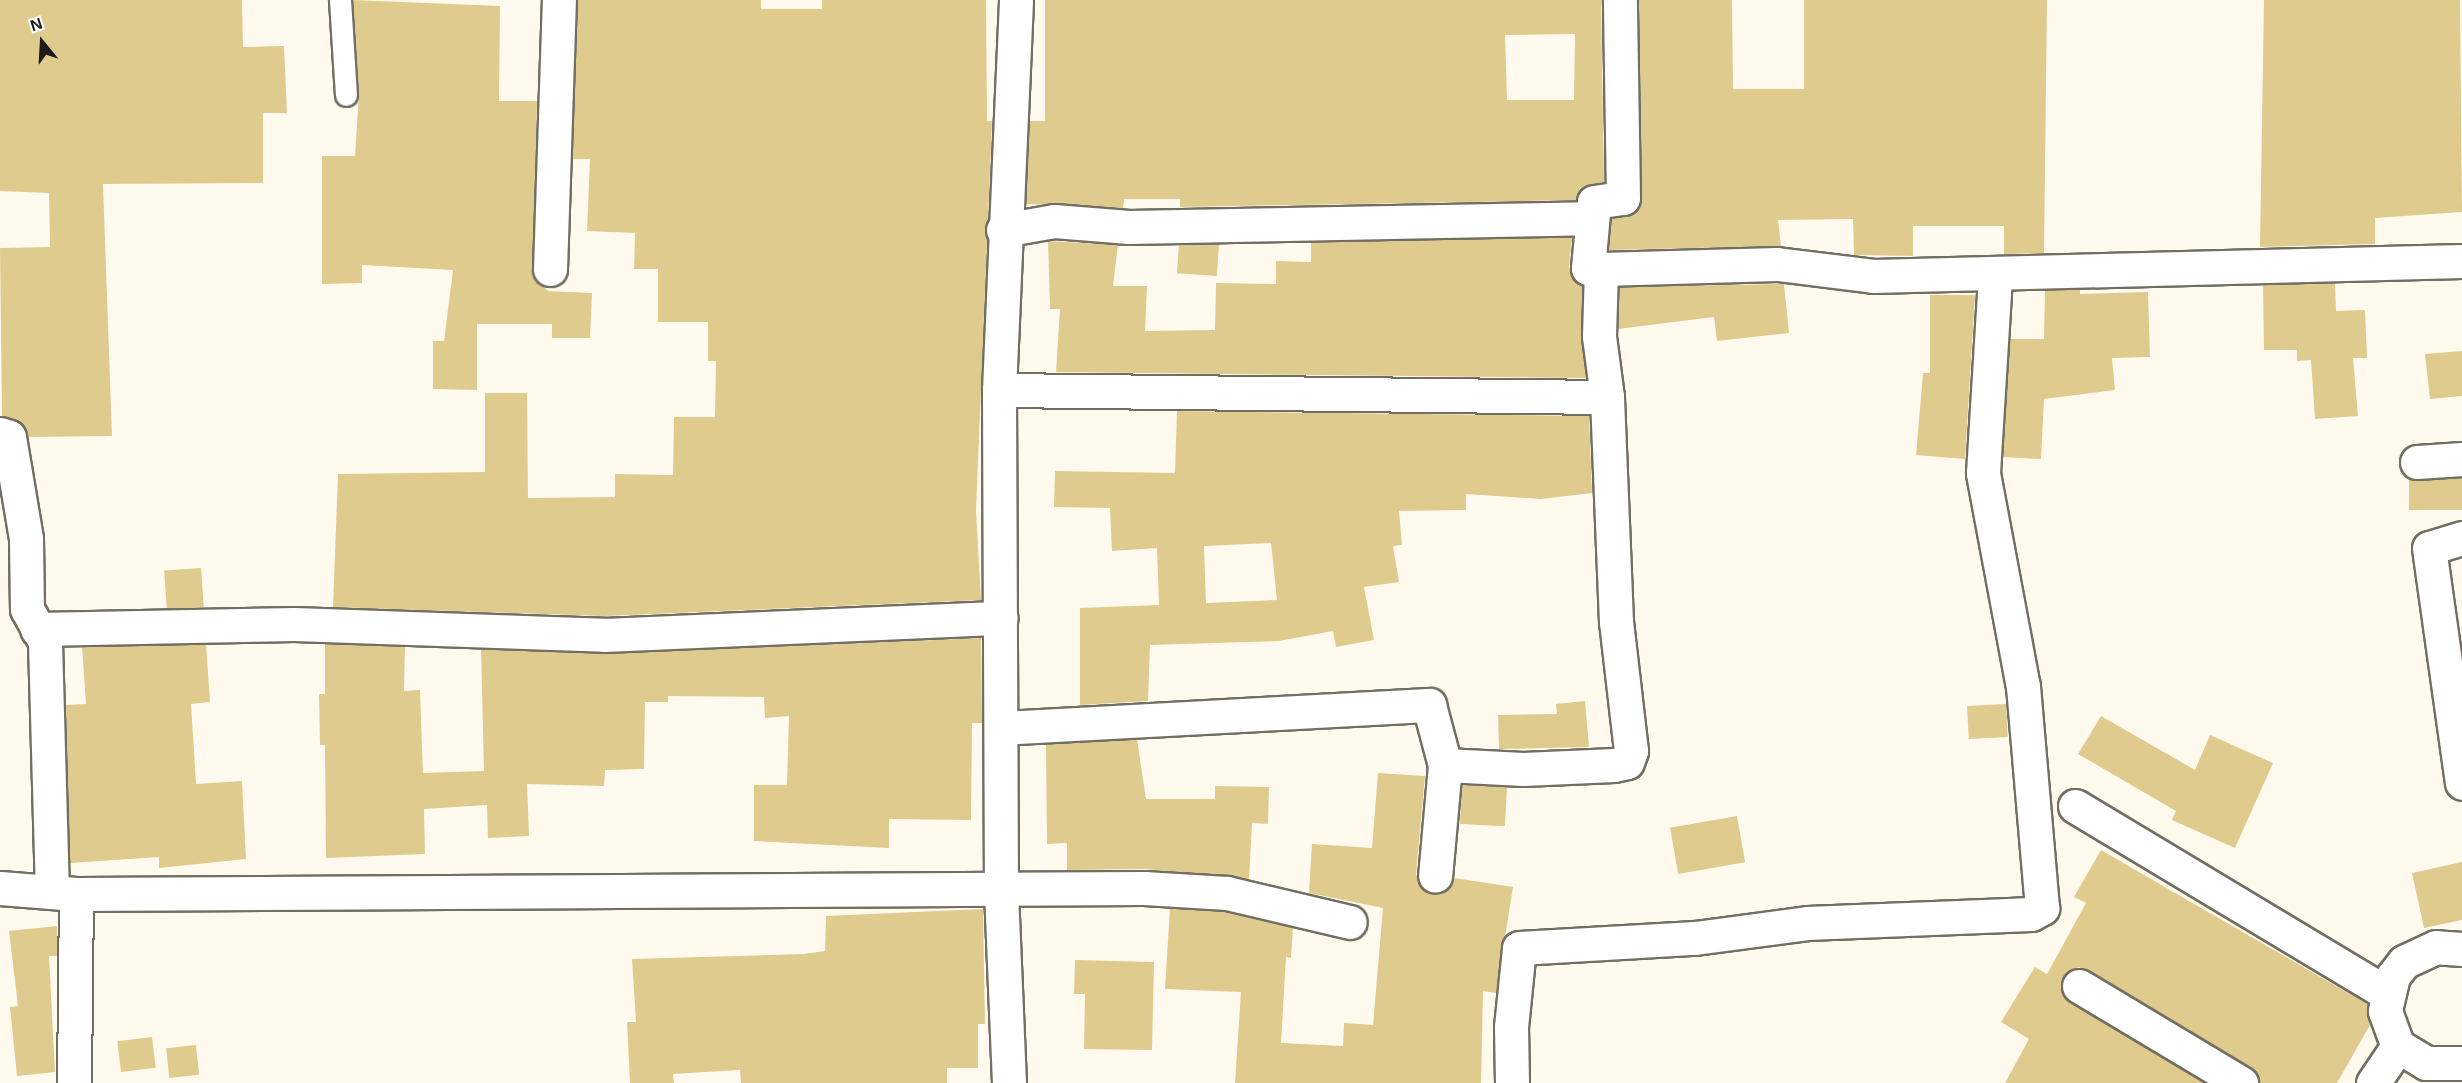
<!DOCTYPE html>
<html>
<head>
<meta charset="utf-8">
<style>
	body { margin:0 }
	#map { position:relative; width:2462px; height:1083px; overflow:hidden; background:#fffaed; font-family:Helvetica,sans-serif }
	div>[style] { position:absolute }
	.building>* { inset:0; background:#e0cb8f; transform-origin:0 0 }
	.roads { filter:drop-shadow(2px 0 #726e62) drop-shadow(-2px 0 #726e62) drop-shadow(0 2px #726e62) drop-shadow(0 -2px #726e62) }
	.lane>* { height:21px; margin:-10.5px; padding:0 10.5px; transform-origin:10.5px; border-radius:10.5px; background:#fff }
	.street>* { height:33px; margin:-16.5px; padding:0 16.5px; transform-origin:16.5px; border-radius:16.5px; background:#fff }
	span { translate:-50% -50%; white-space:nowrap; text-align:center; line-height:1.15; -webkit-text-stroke:4.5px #fff; paint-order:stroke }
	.north { position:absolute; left:12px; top:12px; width:60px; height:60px; -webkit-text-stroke:4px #fff; paint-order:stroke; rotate:342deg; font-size:16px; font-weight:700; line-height:24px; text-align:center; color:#1d1b17 }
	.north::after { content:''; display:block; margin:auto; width:21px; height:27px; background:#1d1b17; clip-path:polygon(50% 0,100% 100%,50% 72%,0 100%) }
</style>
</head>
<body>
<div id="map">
	<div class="building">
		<div style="clip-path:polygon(0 0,242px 0,243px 47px,284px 46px,287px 113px,263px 113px,263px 183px,103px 184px,112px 436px,28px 437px,23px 424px,2px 416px,0 248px,50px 247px,49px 193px,0 191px)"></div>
		<div style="clip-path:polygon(353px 0,500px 6px,499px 101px,537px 101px,533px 277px,548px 291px,592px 293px,590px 338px,552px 338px,552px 324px,477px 324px,477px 390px,433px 389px,433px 341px,444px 341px,453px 270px,362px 265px,362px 283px,322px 284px,322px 156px,355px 156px,359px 94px)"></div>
		<div style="clip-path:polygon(578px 0,761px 0,761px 9px,822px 9px,822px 0,986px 0,987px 121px,992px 121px,976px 511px,981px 600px,604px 616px,333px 607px,338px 474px,485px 472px,485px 393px,527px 393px,528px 498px,615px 497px,615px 474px,673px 475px,674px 417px,715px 417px,716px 361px,708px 361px,708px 322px,658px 322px,658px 269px,634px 269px,635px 233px,587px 231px,590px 159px,572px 159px)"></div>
		<div style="clip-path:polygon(evenodd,1045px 0,1601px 0,1604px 182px,1584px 186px,1576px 200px,1180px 207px,1180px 199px,1124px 199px,1123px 208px,1026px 204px,1030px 121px,1045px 121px,1045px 0,1575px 34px,1574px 100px,1507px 100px,1505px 35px,1575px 34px)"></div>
		<div style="clip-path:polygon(1639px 0,1732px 0,1733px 89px,1804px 89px,1804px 0,2047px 0,2044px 253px,2004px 254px,2004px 226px,1913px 226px,1913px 256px,1854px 255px,1853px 219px,1778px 220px,1781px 246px,1608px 250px,1611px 219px,1633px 214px,1642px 198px)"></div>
		<div style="clip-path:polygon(2264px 0,2460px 0,2462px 212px,2375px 218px,2375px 244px,2260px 247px)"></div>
		<div style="clip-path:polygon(1572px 237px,1569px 267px,1582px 285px,1586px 378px,1056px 372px,1060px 309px,1050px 309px,1048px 241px,1118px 245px,1113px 286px,1147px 286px,1145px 331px,1215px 330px,1216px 283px,1276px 284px,1276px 261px,1311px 262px,1311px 242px)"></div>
		<div style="left:1219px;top:244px;width:32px;height:40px;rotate:94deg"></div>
		<div style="clip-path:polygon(2335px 283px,2336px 311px,2365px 310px,2367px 358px,2353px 358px,2358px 416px,2315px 419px,2311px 360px,2297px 361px,2297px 350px,2264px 350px,2263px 285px)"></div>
		<div style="clip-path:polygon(1784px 284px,1789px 333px,1717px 341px,1714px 317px,1618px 329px,1619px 287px)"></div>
		<div style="clip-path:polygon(2080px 289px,2080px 294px,2148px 292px,2150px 357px,2112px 358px,2115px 390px,2044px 399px,2041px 459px,2003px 457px,2010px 339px,2044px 339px,2045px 290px)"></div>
		<div style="clip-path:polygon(1930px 295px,1975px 295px,1965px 459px,1916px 455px,1923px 373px,1930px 373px)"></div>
		<div style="clip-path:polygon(2462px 351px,2462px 396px,2430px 399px,2425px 354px)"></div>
		<div style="clip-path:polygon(evenodd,1177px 411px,1589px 416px,1592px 493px,1541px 499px,1466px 494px,1466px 510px,1399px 511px,1402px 545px,1393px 546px,1399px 582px,1364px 587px,1374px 640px,1336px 647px,1333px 631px,1279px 641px,1150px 645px,1148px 701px,1080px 705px,1080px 608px,1159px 605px,1157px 548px,1112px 551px,1110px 508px,1054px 507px,1055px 471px,1175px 473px,1177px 411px,1271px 543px,1277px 600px,1206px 603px,1204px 546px,1271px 543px)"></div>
		<div style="left:2462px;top:478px;width:32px;height:53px;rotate:90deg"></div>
		<div style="left:201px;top:568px;width:39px;height:37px;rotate:86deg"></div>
		<div style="clip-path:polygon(981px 638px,982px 723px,972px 723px,971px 820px,889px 819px,889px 848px,754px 841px,754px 785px,787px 785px,789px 716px,765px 718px,764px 697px,668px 696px,668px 702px,645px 702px,644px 769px,605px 770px,604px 786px,527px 784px,529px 836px,488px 838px,487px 805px,424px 809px,425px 854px,326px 858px,325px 745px,320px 745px,319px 694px,325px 694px,325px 644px,405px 647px,404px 691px,420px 690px,423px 773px,484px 771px,481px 649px,605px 654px)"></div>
		<div style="clip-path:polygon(206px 644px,210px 702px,191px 704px,196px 784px,242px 781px,246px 859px,159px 868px,159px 857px,70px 863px,66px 705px,86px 704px,82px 647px)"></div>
		<div style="clip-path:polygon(1585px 701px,1589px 747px,1499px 749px,1498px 715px,1557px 714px,1556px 704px)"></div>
		<div style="left:2006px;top:704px;width:33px;height:39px;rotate:87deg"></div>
		<div style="clip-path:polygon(2101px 716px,2195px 770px,2210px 735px,2273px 763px,2235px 848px,2172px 820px,2176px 811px,2078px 754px)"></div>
		<div style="clip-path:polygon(1137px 739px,1146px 799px,1215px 799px,1215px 786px,1269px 787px,1268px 824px,1252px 823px,1249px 879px,1145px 869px,1067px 870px,1067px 843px,1047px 844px,1046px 744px)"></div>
		<div style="clip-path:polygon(1378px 773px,1425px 776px,1416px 874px,1424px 891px,1442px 893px,1454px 878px,1513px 887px,1496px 993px,1483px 991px,1481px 1083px,1235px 1083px,1241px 992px,1165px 989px,1170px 908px,1224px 912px,1293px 928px,1291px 958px,1286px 957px,1281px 1043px,1343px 1046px,1344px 1023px,1373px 1025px,1383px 908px,1309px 893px,1312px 844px,1372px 848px)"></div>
		<div style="left:1462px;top:785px;width:45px;height:39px;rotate:3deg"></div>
		<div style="left:1737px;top:816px;width:47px;height:68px;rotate:80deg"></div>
		<div style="clip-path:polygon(2101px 850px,2367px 1004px,2370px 1025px,2337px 1083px,2260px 1083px,2251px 1067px,2079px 967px,2063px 977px,2062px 995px,2069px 1002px,2205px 1083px,2005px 1083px,2029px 1039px,2001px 1022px,2035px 967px,2047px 974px,2086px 903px,2074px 897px)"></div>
		<div style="clip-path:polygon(2462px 862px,2462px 920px,2424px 928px,2412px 873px)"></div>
		<div style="clip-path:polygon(983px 909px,985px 1024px,978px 1024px,978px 1068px,947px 1068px,947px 1083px,741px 1083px,740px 1070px,673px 1074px,674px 1083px,630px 1083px,627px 1022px,636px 1022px,632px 959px,803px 954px,825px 951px,826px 916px)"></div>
		<div style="clip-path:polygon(57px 926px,57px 956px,49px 956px,55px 1072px,17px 1076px,10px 1007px,18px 1006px,9px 931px)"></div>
		<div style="clip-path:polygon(1075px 960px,1154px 962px,1152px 1050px,1084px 1049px,1085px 994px,1074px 994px)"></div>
		<div style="left:152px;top:1037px;width:31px;height:35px;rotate:83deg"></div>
		<div style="left:196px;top:1045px;width:30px;height:30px;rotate:84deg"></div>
	</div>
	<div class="roads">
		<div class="lane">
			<div style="left:340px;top:0;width:95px;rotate:86.4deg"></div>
		</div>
		<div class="street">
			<div style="left:1003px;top:230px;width:52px;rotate:-10deg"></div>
			<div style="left:1054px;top:221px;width:75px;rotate:4.6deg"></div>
			<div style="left:1129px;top:227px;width:460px;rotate:-1.1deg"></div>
			<div style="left:550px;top:269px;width:269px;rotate:-88.1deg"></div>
			<div style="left:1601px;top:269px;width:176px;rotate:-1.6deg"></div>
			<div style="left:1777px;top:264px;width:97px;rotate:7.1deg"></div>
			<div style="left:1873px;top:276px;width:589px;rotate:-1.46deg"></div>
			<div style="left:999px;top:390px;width:608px;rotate:0.66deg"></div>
			<div style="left:0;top:434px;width:9px;rotate:18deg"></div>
			<div style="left:9px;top:437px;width:103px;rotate:80.5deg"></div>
			<div style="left:26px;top:539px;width:70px;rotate:89.2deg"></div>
			<div style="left:27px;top:609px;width:38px;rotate:61deg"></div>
			<div style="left:45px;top:642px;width:250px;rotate:88.4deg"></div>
			<div style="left:2417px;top:462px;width:45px;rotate:-3.8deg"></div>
			<div style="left:2462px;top:538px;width:34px;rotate:163deg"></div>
			<div style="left:2429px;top:548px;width:237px;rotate:82deg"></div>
			<div style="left:37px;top:629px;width:257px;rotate:-1.1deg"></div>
			<div style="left:294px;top:624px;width:310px;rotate:2deg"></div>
			<div style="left:604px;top:635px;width:397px;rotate:-2.5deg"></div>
			<div style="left:1001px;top:728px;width:429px;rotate:-3.1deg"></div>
			<div style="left:1429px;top:705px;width:62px;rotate:75.1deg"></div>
			<div style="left:1445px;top:765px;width:111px;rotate:95.1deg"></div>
			<div style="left:1445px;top:765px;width:78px;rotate:2.9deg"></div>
			<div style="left:1523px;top:769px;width:91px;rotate:-2.5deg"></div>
			<div style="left:1614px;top:765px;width:13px;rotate:-13deg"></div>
			<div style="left:1627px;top:762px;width:12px;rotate:-70deg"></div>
			<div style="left:1631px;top:751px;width:130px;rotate:-96.6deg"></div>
			<div style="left:1616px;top:622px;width:225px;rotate:-92.3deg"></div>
			<div style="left:1607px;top:397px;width:62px;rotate:-97.5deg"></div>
			<div style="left:1599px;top:336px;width:67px;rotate:-88.3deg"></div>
			<div style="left:1601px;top:269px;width:13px;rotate:-176deg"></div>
			<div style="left:1588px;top:268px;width:66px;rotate:-84.8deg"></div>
			<div style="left:1594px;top:202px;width:29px;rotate:-8deg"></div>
			<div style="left:1623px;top:198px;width:198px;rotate:-90.9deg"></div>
			<div style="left:2075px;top:806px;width:363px;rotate:31deg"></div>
			<div style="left:0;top:888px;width:76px;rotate:4.5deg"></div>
			<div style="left:76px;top:894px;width:1068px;rotate:-0.32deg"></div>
			<div style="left:1144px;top:888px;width:83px;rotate:3.4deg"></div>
			<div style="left:1227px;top:893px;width:126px;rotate:13.3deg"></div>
			<div style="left:2462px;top:949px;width:26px;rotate:-176deg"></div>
			<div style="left:2436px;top:947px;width:35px;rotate:155deg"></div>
			<div style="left:2404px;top:962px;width:18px;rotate:128deg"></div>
			<div style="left:2393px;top:976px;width:36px;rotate:103deg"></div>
			<div style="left:2385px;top:1011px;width:37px;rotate:70deg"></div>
			<div style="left:2398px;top:1046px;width:33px;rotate:31deg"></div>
			<div style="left:2426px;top:1063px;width:36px"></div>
			<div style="left:2079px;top:986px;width:189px;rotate:30.9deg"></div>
			<div style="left:74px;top:1083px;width:189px;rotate:-89.4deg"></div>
			<div style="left:1009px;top:1083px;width:192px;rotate:-92.4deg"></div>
			<div style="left:1001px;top:891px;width:501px;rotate:-90.23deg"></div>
			<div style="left:999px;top:390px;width:390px;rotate:-87.5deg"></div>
			<div style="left:1512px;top:1083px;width:56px;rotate:-91deg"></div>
			<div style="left:1511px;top:1027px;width:79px;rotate:-84.2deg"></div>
			<div style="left:1519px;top:948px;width:176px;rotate:-3.3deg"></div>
			<div style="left:1695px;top:938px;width:113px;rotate:-7.6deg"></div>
			<div style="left:1807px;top:923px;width:224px;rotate:-2.3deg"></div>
			<div style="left:2031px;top:914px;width:13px;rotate:-29deg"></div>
			<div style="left:2042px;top:908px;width:222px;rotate:-94.9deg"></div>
			<div style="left:2023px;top:687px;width:218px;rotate:-100.6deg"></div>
			<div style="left:1983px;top:473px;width:199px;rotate:-86.5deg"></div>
			<div style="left:2373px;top:1083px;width:45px;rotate:-56deg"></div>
		</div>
	</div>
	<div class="north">N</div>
</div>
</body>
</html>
